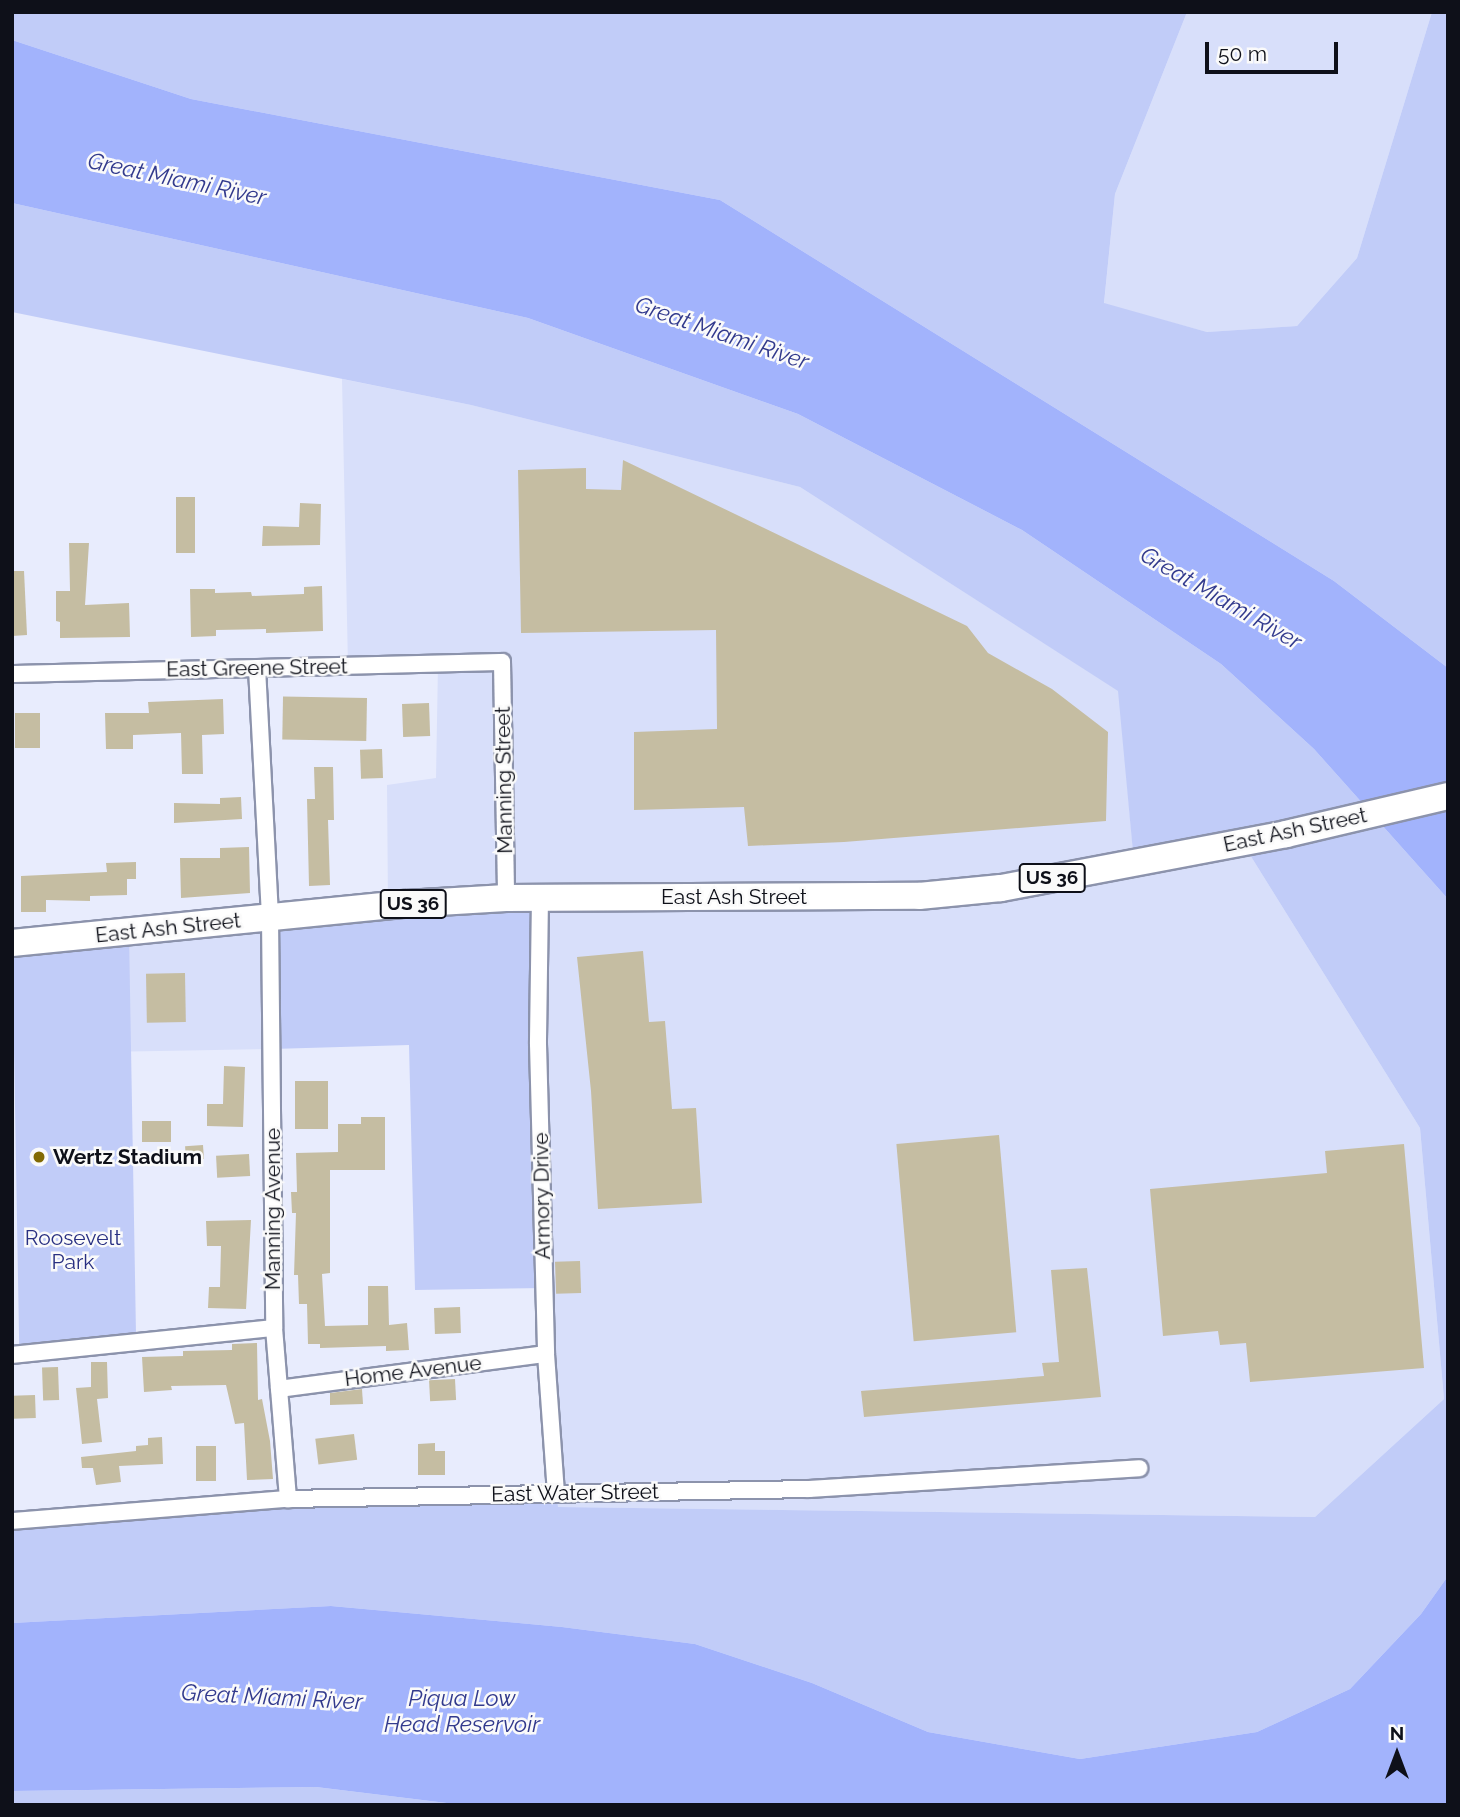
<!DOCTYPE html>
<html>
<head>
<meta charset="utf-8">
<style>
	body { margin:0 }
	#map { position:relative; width:1460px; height:1817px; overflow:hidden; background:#e8ecfd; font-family:Raleway,sans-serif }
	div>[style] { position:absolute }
	.built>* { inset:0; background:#d8dffa; transform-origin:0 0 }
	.green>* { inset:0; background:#c1ccf8; transform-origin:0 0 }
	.water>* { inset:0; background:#a2b3fc }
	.building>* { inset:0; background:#c5bda2; transform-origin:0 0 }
	.roads { filter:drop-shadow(2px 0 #8c93ac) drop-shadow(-2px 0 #8c93ac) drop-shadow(0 2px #8c93ac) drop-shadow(0 -2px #8c93ac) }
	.minor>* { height:16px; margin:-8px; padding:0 8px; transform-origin:8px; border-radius:8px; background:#fff }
	.primary>* { height:26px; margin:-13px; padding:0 13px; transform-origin:13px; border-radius:13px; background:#fff }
	.dots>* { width:19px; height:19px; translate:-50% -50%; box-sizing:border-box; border:4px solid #fafafa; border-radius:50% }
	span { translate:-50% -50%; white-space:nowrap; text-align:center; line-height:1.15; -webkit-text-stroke:5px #fafafa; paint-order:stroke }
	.shield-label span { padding:2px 5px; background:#fafafa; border:2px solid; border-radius:5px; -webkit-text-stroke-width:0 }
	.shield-label { font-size:19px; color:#0e1019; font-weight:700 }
	.street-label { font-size:21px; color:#0e1019 }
	.poi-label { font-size:21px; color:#0e1019; font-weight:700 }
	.left { translate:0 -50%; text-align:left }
	.park-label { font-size:21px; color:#293082 }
	.water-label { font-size:23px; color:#323a8d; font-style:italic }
	.frame { position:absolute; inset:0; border:14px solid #0e1019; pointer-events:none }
	.north { position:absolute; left:1362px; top:1719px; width:70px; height:70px; -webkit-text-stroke:5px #fafafa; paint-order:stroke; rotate:0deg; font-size:19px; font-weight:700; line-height:28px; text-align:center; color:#0e1019 }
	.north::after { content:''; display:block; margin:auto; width:24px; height:32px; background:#0e1019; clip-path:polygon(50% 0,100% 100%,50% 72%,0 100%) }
	.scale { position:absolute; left:1205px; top:42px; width:133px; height:32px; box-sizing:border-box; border:4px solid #0e1019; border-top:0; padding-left:9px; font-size:21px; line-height:24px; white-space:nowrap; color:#0e1019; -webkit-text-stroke:5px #fafafa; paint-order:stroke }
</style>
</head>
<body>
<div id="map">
	<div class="built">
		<div style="clip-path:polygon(1187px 12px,1432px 12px,1357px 258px,1297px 326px,1207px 332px,1104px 304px,1115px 194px)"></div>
		<div style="clip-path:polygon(342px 379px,471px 405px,800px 487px,1119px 691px,1134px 862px,1242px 842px,1420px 1128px,1444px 1399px,1315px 1517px,557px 1507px,546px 1354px,538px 1044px,388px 906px,387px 785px,436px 778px,438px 664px,348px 666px)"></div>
		<div style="left:270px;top:918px;width:131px;height:142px;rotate:89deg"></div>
	</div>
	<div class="green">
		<div style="clip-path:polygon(12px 12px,1187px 12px,1115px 194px,1104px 303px,1207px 332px,1297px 326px,1357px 258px,1432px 12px,1448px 12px,1448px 668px,1334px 581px,720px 200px,191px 99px,12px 40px)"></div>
		<div style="clip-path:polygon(12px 203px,528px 318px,798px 414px,1022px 530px,1221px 664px,1314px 749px,1448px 899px,1448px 1576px,1421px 1614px,1350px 1689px,1257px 1732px,1080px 1759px,928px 1732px,812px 1683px,695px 1644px,562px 1627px,331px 1606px,12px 1623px,12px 1521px,48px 1516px,556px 1494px,558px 1507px,1315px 1517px,1444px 1399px,1420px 1128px,1242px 842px,1134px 863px,1118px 691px,800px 487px,471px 405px,12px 312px)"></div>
		<div style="clip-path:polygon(540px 897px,545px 1288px,415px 1290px,409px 1045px,272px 1049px,270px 918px)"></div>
		<div style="left:129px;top:933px;width:409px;height:117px;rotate:89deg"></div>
		<div style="clip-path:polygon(316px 1787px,463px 1805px,12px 1805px,12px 1791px)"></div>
	</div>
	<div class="water">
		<div style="clip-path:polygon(12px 40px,191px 99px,720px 200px,1334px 581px,1448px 668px,1448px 899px,1314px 749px,1221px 664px,1022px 530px,798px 414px,528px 318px,12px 203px)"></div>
		<div style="clip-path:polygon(1448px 1576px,1448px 1805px,463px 1805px,316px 1787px,12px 1791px,12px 1623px,331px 1606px,562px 1627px,695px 1644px,812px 1683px,928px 1732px,1080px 1759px,1257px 1732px,1350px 1689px,1421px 1614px)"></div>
	</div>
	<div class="building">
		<div style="clip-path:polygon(623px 460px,967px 626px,988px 653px,1052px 689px,1108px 732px,1106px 821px,844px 842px,748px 846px,744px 807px,634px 810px,634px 732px,717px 729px,716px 630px,521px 633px,518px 470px,586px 468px,586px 489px,621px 490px)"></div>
		<div style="left:176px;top:497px;width:19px;height:56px"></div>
		<div style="clip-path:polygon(300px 503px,321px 504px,320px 545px,262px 546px,263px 526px,299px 527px)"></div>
		<div style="clip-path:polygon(69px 543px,89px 543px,85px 605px,129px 603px,130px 637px,60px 638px,60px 622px,56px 621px,56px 591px,70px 591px)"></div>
		<div style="clip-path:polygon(12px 571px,24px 571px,27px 635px,12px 636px)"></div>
		<div style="clip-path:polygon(322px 586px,323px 631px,266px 633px,266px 629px,216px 630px,216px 636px,191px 637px,190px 589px,215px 589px,215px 593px,251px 592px,252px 596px,304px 594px,304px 587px)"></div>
		<div style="left:367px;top:698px;width:43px;height:84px;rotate:91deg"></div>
		<div style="clip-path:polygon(223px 699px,224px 734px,202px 735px,203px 774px,182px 774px,181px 733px,133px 735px,133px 749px,106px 749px,105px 713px,149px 713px,148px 702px)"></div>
		<div style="left:429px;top:703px;width:33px;height:27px;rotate:88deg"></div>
		<div style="left:15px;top:713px;width:25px;height:35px"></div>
		<div style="left:382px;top:749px;width:29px;height:22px;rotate:88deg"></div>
		<div style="clip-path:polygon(314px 767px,333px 767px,334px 820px,328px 820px,330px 885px,309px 886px,307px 799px,315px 799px)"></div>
		<div style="clip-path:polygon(241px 797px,242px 819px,174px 823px,174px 803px,220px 804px,220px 798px)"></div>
		<div style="clip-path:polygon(249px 847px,250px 893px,181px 898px,180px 858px,220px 858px,220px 848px)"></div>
		<div style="clip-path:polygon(136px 862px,136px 879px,127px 879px,127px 895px,90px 896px,90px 901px,46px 900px,46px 912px,21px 912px,21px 876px,107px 872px,106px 863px)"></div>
		<div style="clip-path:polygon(643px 951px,649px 1022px,665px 1021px,672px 1109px,696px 1108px,702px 1203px,598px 1209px,591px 1091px,577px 957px)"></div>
		<div style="left:185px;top:973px;width:49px;height:39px;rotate:89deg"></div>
		<div style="clip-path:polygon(224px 1066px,245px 1067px,243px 1127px,207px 1126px,207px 1104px,223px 1104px)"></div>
		<div style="left:295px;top:1081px;width:33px;height:48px"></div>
		<div style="clip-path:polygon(361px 1117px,385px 1117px,385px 1170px,330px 1170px,330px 1273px,322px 1274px,325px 1326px,368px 1325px,368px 1286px,388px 1286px,389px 1325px,407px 1323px,409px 1350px,386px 1351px,386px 1346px,320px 1348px,320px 1344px,308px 1344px,307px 1304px,299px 1304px,298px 1275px,294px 1275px,296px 1213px,292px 1213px,291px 1192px,297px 1192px,296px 1153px,338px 1152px,338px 1124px,361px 1124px)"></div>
		<div style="left:142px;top:1121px;width:29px;height:21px"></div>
		<div style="left:999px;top:1135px;width:198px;height:103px;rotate:85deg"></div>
		<div style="clip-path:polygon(1404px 1144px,1424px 1368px,1250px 1382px,1246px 1343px,1220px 1345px,1218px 1331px,1163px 1336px,1150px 1189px,1327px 1173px,1325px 1151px)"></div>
		<div style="left:203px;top:1145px;width:14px;height:18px;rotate:86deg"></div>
		<div style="left:249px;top:1154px;width:22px;height:33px;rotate:87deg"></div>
		<div style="clip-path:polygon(251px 1220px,246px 1309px,208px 1308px,209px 1287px,220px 1287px,221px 1246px,207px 1246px,206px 1221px)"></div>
		<div style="left:580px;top:1261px;width:32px;height:25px;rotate:88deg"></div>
		<div style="clip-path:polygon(1087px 1268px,1101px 1397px,864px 1417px,861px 1391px,1044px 1376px,1042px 1363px,1059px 1362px,1051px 1270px)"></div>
		<div style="left:460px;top:1307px;width:26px;height:26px;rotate:88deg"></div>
		<div style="clip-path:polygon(257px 1343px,258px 1400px,262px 1399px,270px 1441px,273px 1479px,247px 1480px,244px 1423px,235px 1424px,226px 1385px,171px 1386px,172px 1390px,144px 1392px,142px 1357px,183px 1356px,183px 1351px,232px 1350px,232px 1344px)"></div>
		<div style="clip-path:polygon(91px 1362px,107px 1362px,108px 1398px,97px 1399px,102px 1442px,82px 1444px,76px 1388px,91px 1387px)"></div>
		<div style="left:58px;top:1367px;width:33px;height:16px;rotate:88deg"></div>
		<div style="left:455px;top:1379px;width:21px;height:26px;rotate:87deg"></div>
		<div style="clip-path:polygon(362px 1389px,363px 1404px,330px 1405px,330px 1393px)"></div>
		<div style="left:35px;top:1395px;width:23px;height:23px;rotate:88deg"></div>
		<div style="left:354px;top:1434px;width:26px;height:39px;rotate:83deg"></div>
		<div style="clip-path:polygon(162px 1437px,163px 1464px,119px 1466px,121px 1482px,96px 1485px,93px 1468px,82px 1468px,81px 1457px,136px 1451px,136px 1446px,148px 1445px,148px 1438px)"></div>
		<div style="clip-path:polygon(435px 1443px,435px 1451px,445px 1451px,445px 1475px,418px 1475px,418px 1444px)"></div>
		<div style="left:196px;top:1446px;width:20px;height:35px"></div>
	</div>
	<div class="roads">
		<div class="minor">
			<div style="left:257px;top:668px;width:250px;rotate:87deg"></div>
			<div style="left:270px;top:918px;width:410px;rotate:89.4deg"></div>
			<div style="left:274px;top:1328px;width:172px;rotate:85.3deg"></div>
			<div style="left:12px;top:674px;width:490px;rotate:-1.4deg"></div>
			<div style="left:502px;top:662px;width:236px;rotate:89deg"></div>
			<div style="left:540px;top:897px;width:147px;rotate:90.8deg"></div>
			<div style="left:538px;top:1044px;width:310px;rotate:88.5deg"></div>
			<div style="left:546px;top:1354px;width:140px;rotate:85.9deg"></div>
			<div style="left:12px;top:1355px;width:263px;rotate:-5.9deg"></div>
			<div style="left:279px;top:1389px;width:269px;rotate:-7.5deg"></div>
			<div style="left:12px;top:1521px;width:277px;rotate:-4.6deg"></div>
			<div style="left:288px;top:1499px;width:521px;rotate:-1.1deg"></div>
			<div style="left:809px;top:1489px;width:331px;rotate:-3.6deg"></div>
		</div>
		<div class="primary">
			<div style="left:12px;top:943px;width:395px;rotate:-5.7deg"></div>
			<div style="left:405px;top:904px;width:101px;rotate:-3.4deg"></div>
			<div style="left:506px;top:898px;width:413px;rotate:-0.3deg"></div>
			<div style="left:919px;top:896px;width:82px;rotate:-5.6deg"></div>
			<div style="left:1001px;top:888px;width:290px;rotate:-10.7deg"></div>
			<div style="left:1286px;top:834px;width:166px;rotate:-13.2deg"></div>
		</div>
	</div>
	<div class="dots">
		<div style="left:39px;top:1157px;background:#826a04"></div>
	</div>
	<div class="shield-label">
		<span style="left:1052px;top:878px">US 36</span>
		<span style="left:413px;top:904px">US 36</span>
	</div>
	<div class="street-label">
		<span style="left:257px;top:668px;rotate:-1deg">East Greene Street</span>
		<span style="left:504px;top:780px;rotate:-91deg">Manning Street</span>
		<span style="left:1295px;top:830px;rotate:-12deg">East Ash Street</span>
		<span style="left:734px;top:897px">East Ash Street</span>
		<span style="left:168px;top:928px;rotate:-6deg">East Ash Street</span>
		<span style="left:542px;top:1196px;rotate:-91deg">Armory Drive</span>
		<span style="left:273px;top:1209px;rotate:-90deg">Manning Avenue</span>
		<span style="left:413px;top:1371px;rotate:-7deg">Home Avenue</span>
		<span style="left:575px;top:1493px;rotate:-1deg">East Water Street</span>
	</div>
	<div class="poi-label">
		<span class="left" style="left:53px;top:1157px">Wertz Stadium</span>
	</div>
	<div class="park-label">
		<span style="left:73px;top:1250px">Roosevelt<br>Park</span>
	</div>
	<div class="water-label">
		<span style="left:177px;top:179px;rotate:12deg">Great Miami River</span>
		<span style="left:722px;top:333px;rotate:19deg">Great Miami River</span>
		<span style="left:1221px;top:598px;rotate:30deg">Great Miami River</span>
		<span style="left:272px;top:1697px;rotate:3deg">Great Miami River</span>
		<span style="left:462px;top:1711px">Piqua Low<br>Head Reservoir</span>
	</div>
	<div class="frame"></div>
	<div class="north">N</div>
	<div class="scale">50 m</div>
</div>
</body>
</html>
